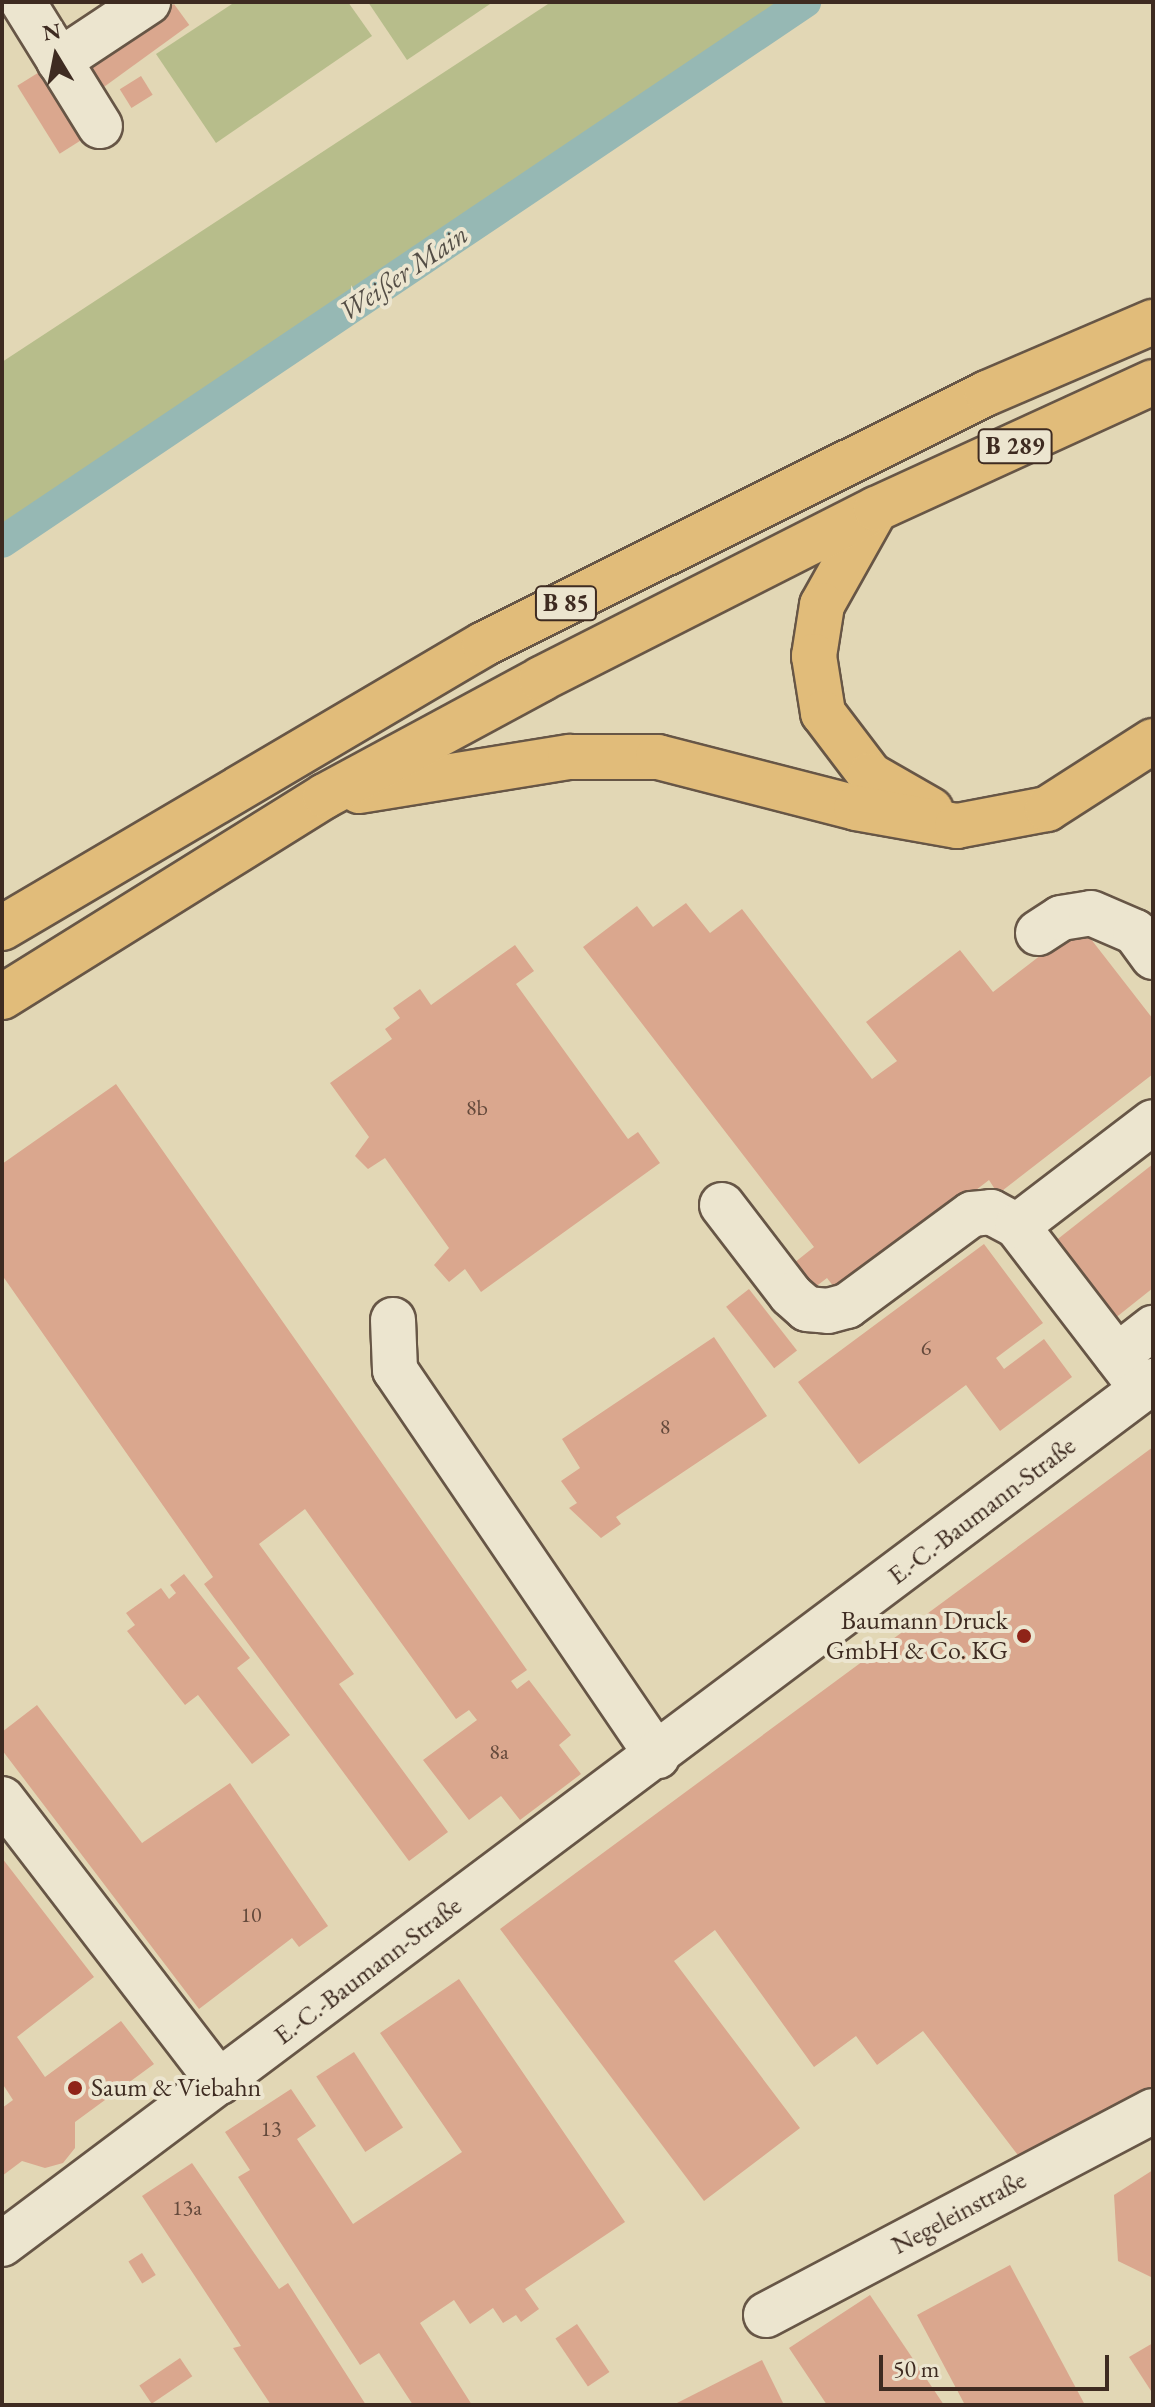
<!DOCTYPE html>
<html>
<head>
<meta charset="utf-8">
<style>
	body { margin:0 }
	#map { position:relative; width:1155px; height:2407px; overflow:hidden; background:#e2d7b5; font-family:"EB Garamond",serif }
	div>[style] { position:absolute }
	.green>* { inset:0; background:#b7bd8b }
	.canal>* { height:32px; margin:-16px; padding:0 16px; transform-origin:16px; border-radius:16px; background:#96b8b4 }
	.building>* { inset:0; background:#daa78e; transform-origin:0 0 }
	.roads { filter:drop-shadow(2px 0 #675646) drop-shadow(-2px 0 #675646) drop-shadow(0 2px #675646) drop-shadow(0 -2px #675646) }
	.minor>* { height:44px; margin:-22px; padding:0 22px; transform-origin:22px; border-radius:22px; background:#ece5cf }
	.highway>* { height:44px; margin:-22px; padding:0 22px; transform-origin:22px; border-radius:22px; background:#e1bc7a }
	.dots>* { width:22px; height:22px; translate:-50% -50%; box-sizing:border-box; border:4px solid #ece5cf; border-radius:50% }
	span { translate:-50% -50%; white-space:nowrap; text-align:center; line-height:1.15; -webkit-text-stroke:8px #ece5cf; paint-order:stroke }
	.number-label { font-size:22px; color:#654a3c }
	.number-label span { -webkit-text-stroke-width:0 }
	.shield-label span { padding:2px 6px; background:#ece5cf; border:2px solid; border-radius:6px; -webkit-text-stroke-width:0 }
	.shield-label { font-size:24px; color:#3e2b21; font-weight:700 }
	.street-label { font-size:26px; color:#3e2b21 }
	.poi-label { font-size:26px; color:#3e2b21 }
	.right { translate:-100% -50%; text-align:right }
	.left { translate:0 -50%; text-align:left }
	.water-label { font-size:28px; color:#544e46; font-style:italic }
	.frame { position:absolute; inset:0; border:4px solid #3e2b21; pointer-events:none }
	.north { position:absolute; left:16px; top:16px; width:80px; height:80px; -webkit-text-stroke:6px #ece5cf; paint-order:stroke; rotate:350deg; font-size:22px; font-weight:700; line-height:32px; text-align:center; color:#3e2b21 }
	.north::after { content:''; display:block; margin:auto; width:28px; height:36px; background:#3e2b21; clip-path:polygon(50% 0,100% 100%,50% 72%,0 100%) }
	.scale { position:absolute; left:879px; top:2355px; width:230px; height:36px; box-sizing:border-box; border:4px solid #3e2b21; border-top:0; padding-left:10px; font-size:24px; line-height:28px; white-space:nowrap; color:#3e2b21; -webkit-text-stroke:6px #ece5cf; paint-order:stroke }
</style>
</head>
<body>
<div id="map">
	<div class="green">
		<div style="clip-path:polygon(235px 2px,348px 2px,372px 36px,216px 143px,156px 54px)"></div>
		<div style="clip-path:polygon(368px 2px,493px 2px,407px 60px)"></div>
		<div style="clip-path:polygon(551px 2px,789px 2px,2px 537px,2px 362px)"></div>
	</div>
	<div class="canal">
		<div style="left:2px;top:542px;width:968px;rotate:-33.92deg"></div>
	</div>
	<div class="building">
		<div style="left:174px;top:4px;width:26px;height:112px;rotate:54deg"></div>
		<div style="left:41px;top:71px;width:80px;height:28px;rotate:58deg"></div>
		<div style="left:141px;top:76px;width:22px;height:25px;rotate:58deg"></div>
		<div style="clip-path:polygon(686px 903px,710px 933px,742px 909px,872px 1079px,897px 1061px,866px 1022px,960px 950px,993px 992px,1080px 925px,1153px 1019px,1153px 1074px,998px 1194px,989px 1180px,840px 1295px,827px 1278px,814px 1288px,794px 1263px,814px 1247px,583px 947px,637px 906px,653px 927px)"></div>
		<div style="clip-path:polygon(515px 945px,534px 971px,516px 984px,628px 1139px,638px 1132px,660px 1163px,481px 1292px,465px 1269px,449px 1282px,434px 1265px,449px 1248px,385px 1158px,368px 1169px,355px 1156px,369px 1137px,330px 1083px,392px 1039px,385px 1029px,400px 1018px,393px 1008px,420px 989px,431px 1005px)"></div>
		<div style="clip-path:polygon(116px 1084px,527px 1670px,511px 1681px,517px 1689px,529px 1680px,571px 1735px,559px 1745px,581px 1774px,520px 1820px,501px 1796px,469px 1820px,423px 1760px,477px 1720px,469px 1710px,456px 1719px,305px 1509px,259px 1544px,354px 1674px,339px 1684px,448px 1832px,409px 1861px,204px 1584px,213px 1577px,2px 1275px,2px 1164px)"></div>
		<div style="clip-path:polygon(1153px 1164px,1153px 1288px,1114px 1319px,1054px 1242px)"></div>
		<div style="clip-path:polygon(984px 1244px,1043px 1323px,996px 1358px,1004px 1369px,1044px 1339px,1072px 1377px,1000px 1431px,966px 1385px,859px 1464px,798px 1382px)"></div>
		<div style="left:749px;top:1289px;width:78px;height:29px;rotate:52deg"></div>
		<div style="clip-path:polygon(714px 1337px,767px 1416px,616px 1517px,621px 1524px,601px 1538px,569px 1508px,577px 1503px,561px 1481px,580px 1468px,562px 1439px)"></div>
		<div style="clip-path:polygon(1153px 1447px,1153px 2097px,1027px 2167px,923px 2031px,877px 2065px,856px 2036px,814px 2067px,715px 1930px,674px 1961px,800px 2128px,704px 2201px,500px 1929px)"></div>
		<div style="clip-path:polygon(184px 1574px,250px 1658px,237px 1668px,290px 1735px,252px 1764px,198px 1695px,185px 1705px,127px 1631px,135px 1625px,126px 1613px,161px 1588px,169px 1599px,176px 1593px,170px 1585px)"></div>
		<div style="clip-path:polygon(37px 1705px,142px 1843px,230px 1783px,328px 1926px,299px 1947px,292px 1938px,199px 2009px,2px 1750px,2px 1732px)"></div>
		<div style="clip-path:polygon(2px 1858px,94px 1977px,17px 2037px,45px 2077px,121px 2021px,154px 2064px,75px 2122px,75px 2148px,63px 2163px,45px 2168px,22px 2161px,2px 2176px,2px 2108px,13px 2100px,2px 2083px)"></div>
		<div style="clip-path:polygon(459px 1979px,625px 2222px,525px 2289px,539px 2309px,521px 2322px,516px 2315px,503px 2323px,493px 2308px,470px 2324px,454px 2300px,420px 2323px,472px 2405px,413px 2405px,379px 2353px,360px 2365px,238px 2177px,250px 2170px,225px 2132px,291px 2089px,316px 2126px,297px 2139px,353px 2224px,462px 2152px,380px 2033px)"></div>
		<div style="left:354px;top:2052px;width:90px;height:45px;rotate:57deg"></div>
		<div style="clip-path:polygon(192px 2163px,279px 2289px,288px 2283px,366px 2405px,271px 2405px,233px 2348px,241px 2346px,142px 2196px)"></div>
		<div style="clip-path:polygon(1153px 2170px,1153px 2278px,1118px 2261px,1114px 2195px)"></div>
		<div style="left:142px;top:2253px;width:26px;height:16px;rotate:58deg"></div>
		<div style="clip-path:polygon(1010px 2265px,1085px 2405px,965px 2405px,917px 2315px)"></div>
		<div style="clip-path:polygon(870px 2295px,944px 2405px,827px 2405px,789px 2348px)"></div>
		<div style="left:577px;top:2324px;width:58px;height:26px;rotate:56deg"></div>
		<div style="clip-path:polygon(1153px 2343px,1153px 2394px,1129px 2357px)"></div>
		<div style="left:180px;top:2358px;width:22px;height:49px;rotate:56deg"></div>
		<div style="clip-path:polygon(762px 2360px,784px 2405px,673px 2405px)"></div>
	</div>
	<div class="roads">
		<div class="minor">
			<div style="left:23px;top:2px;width:146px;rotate:58.2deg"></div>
			<div style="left:59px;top:61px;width:107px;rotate:-33.5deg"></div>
			<div style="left:1038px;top:933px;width:27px;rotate:-33deg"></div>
			<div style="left:1061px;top:918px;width:30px;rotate:-9deg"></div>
			<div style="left:1091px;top:913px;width:48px;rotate:23.4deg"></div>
			<div style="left:1135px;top:932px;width:31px;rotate:54deg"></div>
			<div style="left:722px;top:1205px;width:113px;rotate:52.5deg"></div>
			<div style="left:791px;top:1295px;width:21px;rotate:41deg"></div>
			<div style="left:807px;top:1309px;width:21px;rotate:5deg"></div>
			<div style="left:828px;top:1311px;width:20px;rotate:-15deg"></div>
			<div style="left:847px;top:1306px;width:155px;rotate:-36.4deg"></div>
			<div style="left:972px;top:1214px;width:19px;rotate:-6deg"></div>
			<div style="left:991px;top:1212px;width:30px;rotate:28deg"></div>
			<div style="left:1017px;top:1226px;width:205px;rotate:52.5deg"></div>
			<div style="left:1017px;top:1226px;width:171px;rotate:-37.4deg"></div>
			<div style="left:393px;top:1320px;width:50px;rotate:87.7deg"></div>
			<div style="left:395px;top:1370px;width:467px;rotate:55.8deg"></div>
			<div style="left:1117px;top:1356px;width:46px;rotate:-37.9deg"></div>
			<div style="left:2px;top:1799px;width:357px;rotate:52.5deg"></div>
			<div style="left:2px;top:2244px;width:1439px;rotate:-36.86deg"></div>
			<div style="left:766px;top:2315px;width:437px;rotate:-27.8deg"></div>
		</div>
		<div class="highway">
			<div style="left:873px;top:514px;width:104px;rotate:119.3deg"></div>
			<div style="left:822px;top:605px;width:52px;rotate:98.9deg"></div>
			<div style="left:814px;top:656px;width:58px;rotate:81deg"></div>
			<div style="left:823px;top:713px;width:78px;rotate:52.8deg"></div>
			<div style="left:870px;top:775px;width:70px;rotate:29.8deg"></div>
			<div style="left:359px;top:791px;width:214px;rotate:-9.2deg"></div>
			<div style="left:570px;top:757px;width:88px"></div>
			<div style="left:658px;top:757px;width:204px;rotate:14.4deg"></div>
			<div style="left:856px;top:808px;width:103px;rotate:10.1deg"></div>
			<div style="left:957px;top:826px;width:92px;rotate:-10.7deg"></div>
			<div style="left:1047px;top:809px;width:126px;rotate:-32.7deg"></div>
			<div style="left:2px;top:928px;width:559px;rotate:-30.51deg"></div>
			<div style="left:484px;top:644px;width:562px;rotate:-26.52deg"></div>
			<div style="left:987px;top:393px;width:181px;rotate:-23.2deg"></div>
			<div style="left:2px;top:997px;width:380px;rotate:-31.9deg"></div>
			<div style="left:325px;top:796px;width:246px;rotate:-28.4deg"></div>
			<div style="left:541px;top:679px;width:376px;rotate:-26.9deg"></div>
			<div style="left:876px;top:509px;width:305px;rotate:-24.6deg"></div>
		</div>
	</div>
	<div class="dots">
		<div style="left:1024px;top:1636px;background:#8f2418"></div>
		<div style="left:75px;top:2088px;background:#8f2418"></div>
	</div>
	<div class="number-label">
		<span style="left:477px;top:1108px">8b</span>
		<span style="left:926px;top:1348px">6</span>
		<span style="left:665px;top:1427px">8</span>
		<span style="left:499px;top:1752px">8a</span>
		<span style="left:251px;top:1915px">10</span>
		<span style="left:271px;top:2129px">13</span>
		<span style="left:187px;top:2208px">13a</span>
	</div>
	<div class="shield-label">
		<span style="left:1015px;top:446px">B 289</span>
		<span style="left:566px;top:603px">B 85</span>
	</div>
	<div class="street-label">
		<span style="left:982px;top:1511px;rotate:-37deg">E.-C.-Baumann-Straße</span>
		<span style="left:368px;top:1971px;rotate:-37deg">E.-C.-Baumann-Straße</span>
		<span style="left:959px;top:2213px;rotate:-28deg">Negeleinstraße</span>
	</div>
	<div class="poi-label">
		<span class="right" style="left:1008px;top:1636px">Baumann Druck<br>GmbH &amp; Co. KG</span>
		<span class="left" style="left:91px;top:2088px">Saum &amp; Viebahn</span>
	</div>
	<div class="water-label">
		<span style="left:403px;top:272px;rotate:-34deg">Weißer Main</span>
	</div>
	<div class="frame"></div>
	<div class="north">N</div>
	<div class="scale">50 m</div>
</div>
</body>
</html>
